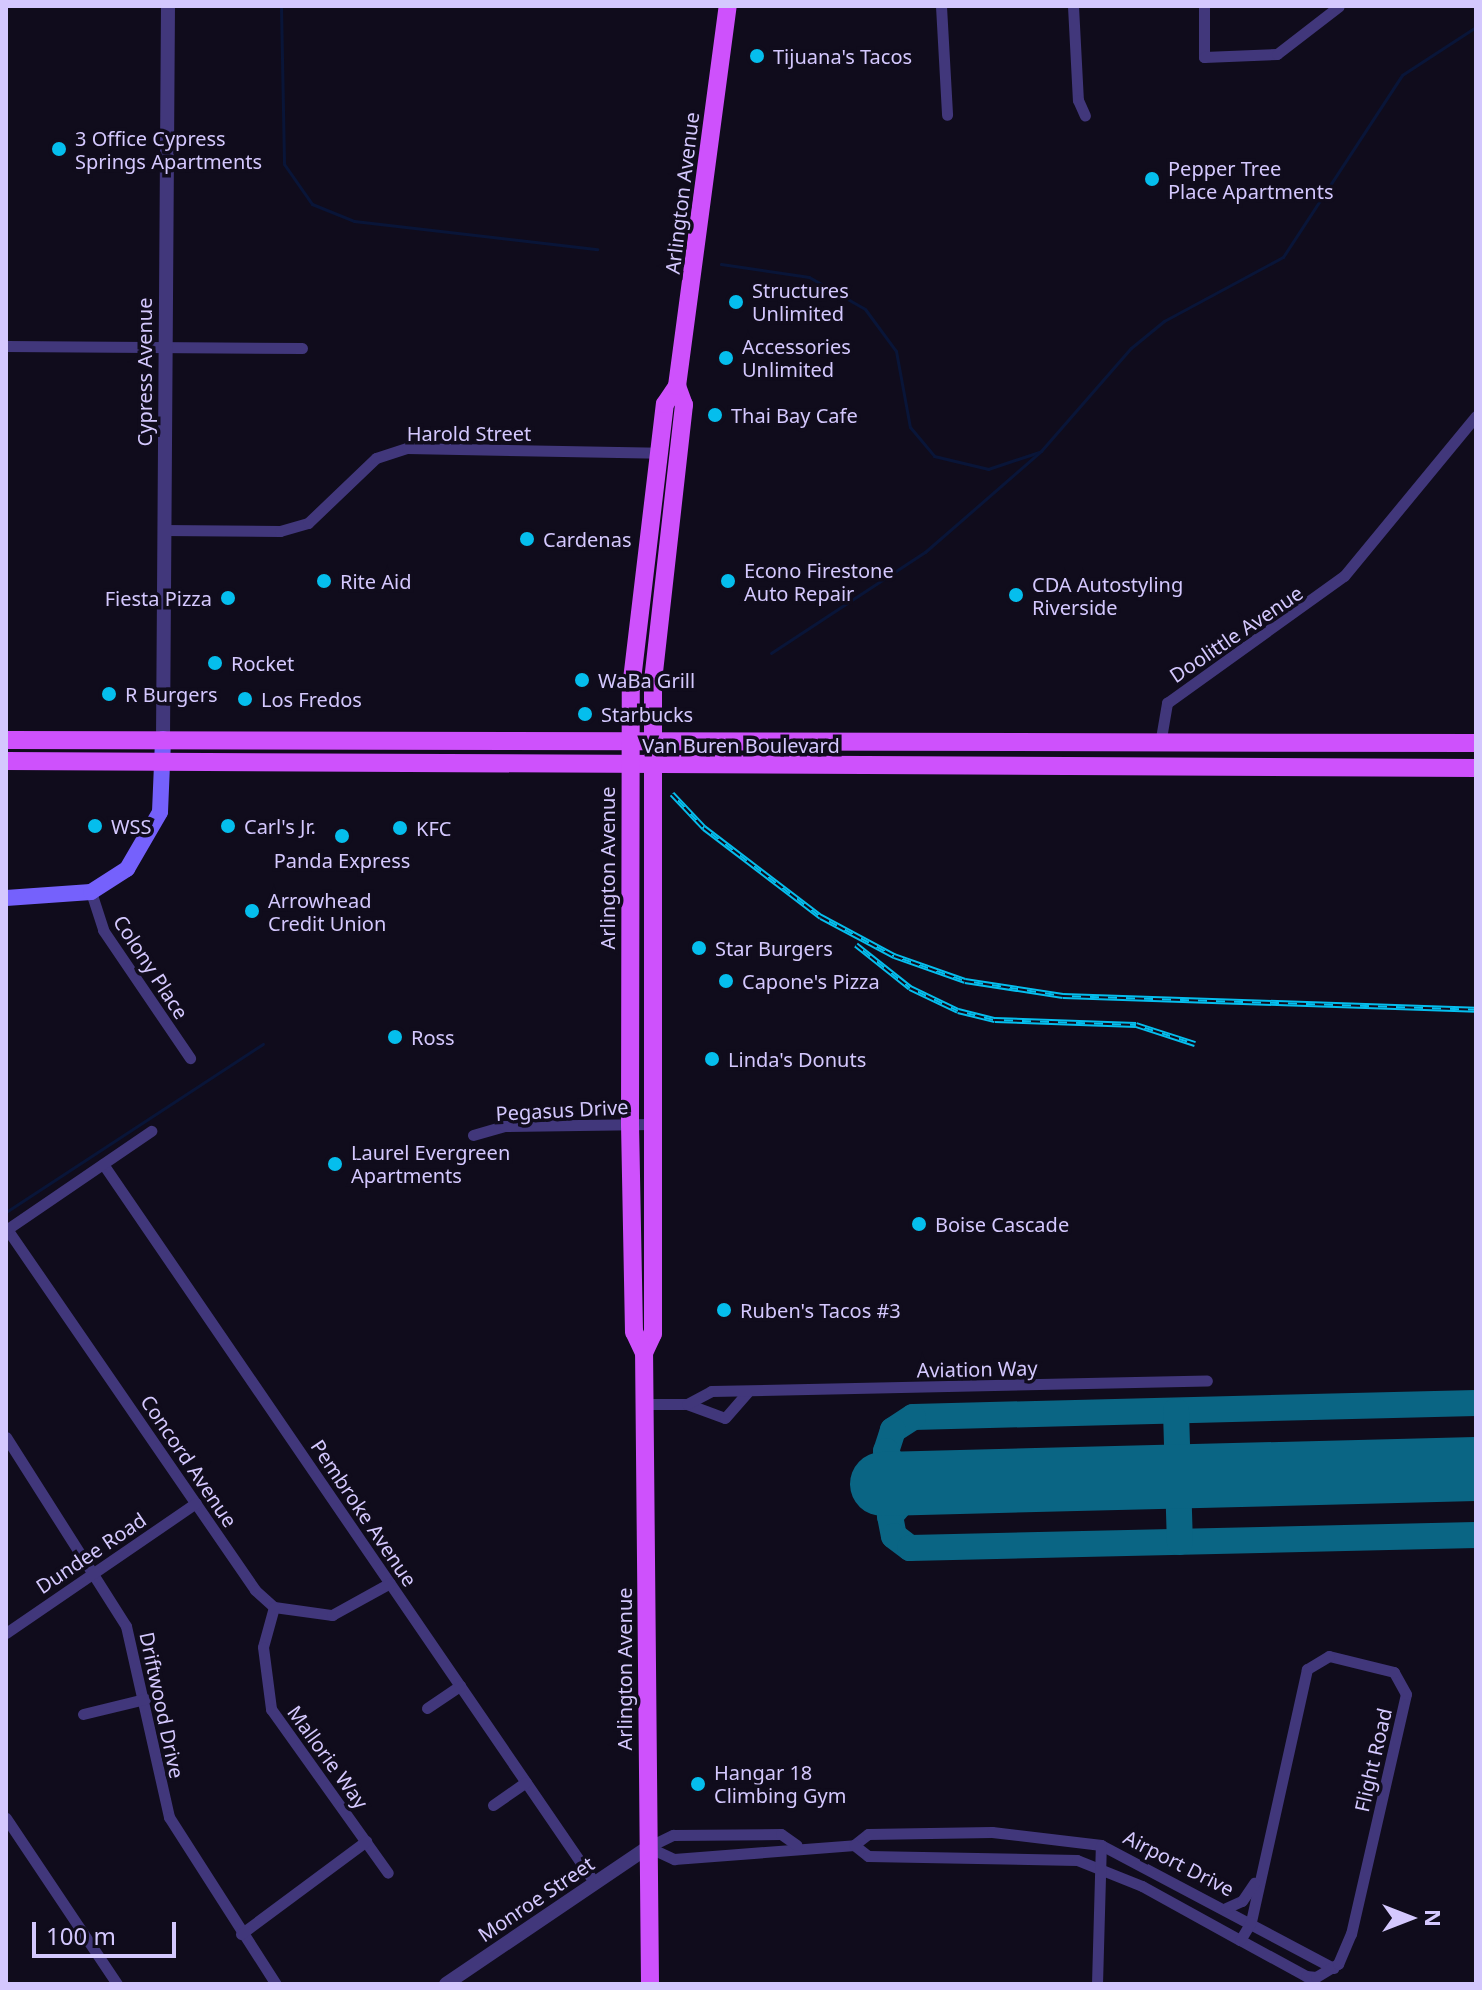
<!DOCTYPE html>
<html>
<head>
<meta charset="utf-8">
<style>
	body { margin:0 }
	#map { position:relative; width:1482px; height:1990px; overflow:hidden; background:#100c1c; font-family:"Noto Sans",sans-serif }
	div>[style] { position:absolute }
	.stream>* { height:3px; margin:-1.5px; padding:0 1.5px; transform-origin:1.5px; border-radius:1.5px; background:#091538 }
	.taxiway>* { height:26px; margin:-13px; padding:0 13px; transform-origin:13px; border-radius:13px; background:#0a6584 }
	.runway>* { height:64px; margin:-32px; padding:0 32px; transform-origin:32px; border-radius:32px; background:#0a6584 }
	.minor>* { height:11px; margin:-5.5px; padding:0 5.5px; transform-origin:5.5px; border-radius:5.5px; background:#41377b }
	.tertiary>* { height:14px; margin:-7px; padding:0 7px; transform-origin:7px; border-radius:7px; background:#41377b }
	.secondary>* { height:16px; margin:-8px; padding:0 8px; transform-origin:8px; border-radius:8px; background:#7561fc }
	.primary>* { height:18px; margin:-9px; padding:0 9px; transform-origin:9px; border-radius:9px; background:#ce51fc }
	.rail>* { height:6px; margin-top:-3px; transform-origin:0; background:repeating-linear-gradient(90deg,#100c1c 0 9px,#05beed 0 18px); box-sizing:border-box; border-block:2px solid #05beed }
	.dots>* { width:22px; height:22px; translate:-50% -50%; box-sizing:border-box; border:4px solid #100c1c; border-radius:50% }
	span { translate:-50% -50%; white-space:nowrap; text-align:center; line-height:1.15; -webkit-text-stroke:7px #100c1c; paint-order:stroke }
	.poi-label { font-size:20px; color:#d4c8fe }
	.left { translate:0 -50%; text-align:left }
	.right { translate:-100% -50%; text-align:right }
	.street-label { font-size:20px; color:#d4c8fe }
	.frame { position:absolute; inset:0; border:8px solid #d4c8fe; pointer-events:none }
	.north { position:absolute; left:1370px; top:1878px; width:80px; height:80px; -webkit-text-stroke:6px #100c1c; paint-order:stroke; rotate:90deg; font-size:22px; font-weight:700; line-height:32px; text-align:center; color:#d4c8fe }
	.north::after { content:''; display:block; margin:auto; width:28px; height:36px; background:#d4c8fe; clip-path:polygon(50% 0,100% 100%,50% 72%,0 100%) }
	.scale { position:absolute; left:32px; top:1922px; width:144px; height:36px; box-sizing:border-box; border:4px solid #d4c8fe; border-top:0; padding-left:10px; font-size:24px; line-height:28px; white-space:nowrap; color:#d4c8fe; -webkit-text-stroke:6px #100c1c; paint-order:stroke }
</style>
</head>
<body>
<div id="map">
	<div class="stream">
		<div style="left:281px;top:6px;width:158px;rotate:88.9deg"></div>
		<div style="left:284px;top:164px;width:49px;rotate:55deg"></div>
		<div style="left:312px;top:204px;width:45px;rotate:22deg"></div>
		<div style="left:354px;top:221px;width:245px;rotate:6.6deg"></div>
		<div style="left:721px;top:264px;width:89px;rotate:8.4deg"></div>
		<div style="left:809px;top:277px;width:64px;rotate:29.7deg"></div>
		<div style="left:865px;top:309px;width:52px;rotate:53.6deg"></div>
		<div style="left:896px;top:351px;width:77px;rotate:79.6deg"></div>
		<div style="left:910px;top:427px;width:38px;rotate:50deg"></div>
		<div style="left:934px;top:456px;width:56px;rotate:13.5deg"></div>
		<div style="left:988px;top:469px;width:54px;rotate:-18.4deg"></div>
		<div style="left:771px;top:653px;width:184px;rotate:-33.3deg"></div>
		<div style="left:925px;top:552px;width:154px;rotate:-41deg"></div>
		<div style="left:1041px;top:451px;width:137px;rotate:-48.9deg"></div>
		<div style="left:1131px;top:348px;width:43px;rotate:-39.3deg"></div>
		<div style="left:1164px;top:321px;width:135px;rotate:-28.3deg"></div>
		<div style="left:1283px;top:257px;width:217px;rotate:-56.8deg"></div>
		<div style="left:1402px;top:75px;width:88px;rotate:-33deg"></div>
		<div style="left:6px;top:1212px;width:307px;rotate:-33.2deg"></div>
	</div>
	<div class="taxiway">
		<div style="left:1476px;top:1403px;width:563px;rotate:178.58deg"></div>
		<div style="left:913px;top:1417px;width:24px;rotate:147deg"></div>
		<div style="left:893px;top:1430px;width:22px;rotate:108deg"></div>
		<div style="left:886px;top:1451px;width:17px;rotate:65deg"></div>
		<div style="left:893px;top:1466px;width:31px;rotate:33deg"></div>
		<div style="left:919px;top:1483px;width:44px;rotate:131.3deg"></div>
		<div style="left:890px;top:1516px;width:20px;rotate:79deg"></div>
		<div style="left:894px;top:1536px;width:20px;rotate:37deg"></div>
		<div style="left:910px;top:1548px;width:566px;rotate:-1.32deg"></div>
		<div style="left:1176px;top:1411px;width:131px;rotate:88.3deg"></div>
	</div>
	<div class="runway">
		<div style="left:882px;top:1484px;width:594px;rotate:-1.45deg"></div>
	</div>
	<div class="minor">
		<div style="left:941px;top:6px;width:109px;rotate:86.8deg"></div>
		<div style="left:1073px;top:6px;width:94px;rotate:87deg"></div>
		<div style="left:1078px;top:100px;width:17px;rotate:66deg"></div>
		<div style="left:1204px;top:6px;width:51px;rotate:90deg"></div>
		<div style="left:1204px;top:57px;width:73px;rotate:-2.4deg"></div>
		<div style="left:1277px;top:54px;width:78px;rotate:-37.7deg"></div>
		<div style="left:6px;top:346px;width:296px;rotate:0.4deg"></div>
		<div style="left:163px;top:530px;width:117px;rotate:0.5deg"></div>
		<div style="left:280px;top:531px;width:29px;rotate:-16deg"></div>
		<div style="left:308px;top:523px;width:94px;rotate:-43.7deg"></div>
		<div style="left:376px;top:458px;width:33px;rotate:-18deg"></div>
		<div style="left:407px;top:448px;width:252px;rotate:1.1deg"></div>
		<div style="left:1160px;top:744px;width:42px;rotate:-80.3deg"></div>
		<div style="left:1167px;top:703px;width:218px;rotate:-35.7deg"></div>
		<div style="left:1344px;top:576px;width:207px;rotate:-50.5deg"></div>
		<div style="left:91px;top:892px;width:40px;rotate:72deg"></div>
		<div style="left:103px;top:930px;width:155px;rotate:55.8deg"></div>
		<div style="left:473px;top:1135px;width:33px;rotate:-16deg"></div>
		<div style="left:505px;top:1126px;width:147px;rotate:-0.8deg"></div>
		<div style="left:103px;top:1164px;width:870px;rotate:55.63deg"></div>
		<div style="left:7px;top:1229px;width:438px;rotate:55.5deg"></div>
		<div style="left:255px;top:1590px;width:25px;rotate:42deg"></div>
		<div style="left:274px;top:1607px;width:59px;rotate:7.9deg"></div>
		<div style="left:332px;top:1615px;width:66px;rotate:-28.9deg"></div>
		<div style="left:6px;top:1230px;width:176px;rotate:-34.3deg"></div>
		<div style="left:644px;top:1404px;width:43px"></div>
		<div style="left:687px;top:1404px;width:40px;rotate:20.2deg"></div>
		<div style="left:725px;top:1418px;width:35px;rotate:-49deg"></div>
		<div style="left:687px;top:1404px;width:27px;rotate:-28deg"></div>
		<div style="left:711px;top:1391px;width:496px;rotate:-1.2deg"></div>
		<div style="left:6px;top:1437px;width:224px;rotate:57.6deg"></div>
		<div style="left:126px;top:1626px;width:196px;rotate:77.3deg"></div>
		<div style="left:169px;top:1817px;width:198px;rotate:57.4deg"></div>
		<div style="left:274px;top:1607px;width:41px;rotate:105.4deg"></div>
		<div style="left:263px;top:1647px;width:63px;rotate:82.6deg"></div>
		<div style="left:271px;top:1709px;width:201px;rotate:54.5deg"></div>
		<div style="left:6px;top:1633px;width:230px;rotate:-34.4deg"></div>
		<div style="left:427px;top:1708px;width:40px;rotate:-34deg"></div>
		<div style="left:83px;top:1714px;width:64px;rotate:-13.6deg"></div>
		<div style="left:493px;top:1805px;width:40px;rotate:-34.9deg"></div>
		<div style="left:6px;top:1818px;width:200px;rotate:56.2deg"></div>
		<div style="left:854px;top:1845px;width:18px;rotate:-38deg"></div>
		<div style="left:868px;top:1834px;width:124px;rotate:-0.9deg"></div>
		<div style="left:992px;top:1832px;width:110px;rotate:6.8deg"></div>
		<div style="left:1101px;top:1845px;width:263px;rotate:27.9deg"></div>
		<div style="left:648px;top:1847px;width:29px;rotate:25deg"></div>
		<div style="left:674px;top:1859px;width:181px;rotate:-4.4deg"></div>
		<div style="left:854px;top:1845px;width:18px;rotate:38deg"></div>
		<div style="left:868px;top:1856px;width:209px;rotate:1.1deg"></div>
		<div style="left:1077px;top:1860px;width:70px;rotate:21.8deg"></div>
		<div style="left:1142px;top:1886px;width:112px;rotate:28.9deg"></div>
		<div style="left:1240px;top:1940px;width:75px;rotate:28.6deg"></div>
		<div style="left:1306px;top:1976px;width:10px;rotate:6deg"></div>
		<div style="left:1316px;top:1977px;width:26px;rotate:-31deg"></div>
		<div style="left:1338px;top:1964px;width:33px;rotate:-67deg"></div>
		<div style="left:1351px;top:1934px;width:246px;rotate:-77.1deg"></div>
		<div style="left:1406px;top:1694px;width:25px;rotate:-119deg"></div>
		<div style="left:1394px;top:1672px;width:67px;rotate:-166.2deg"></div>
		<div style="left:1329px;top:1656px;width:26px;rotate:149deg"></div>
		<div style="left:1307px;top:1669px;width:259px;rotate:102.5deg"></div>
		<div style="left:1251px;top:1922px;width:21px;rotate:121deg"></div>
		<div style="left:648px;top:1847px;width:28px;rotate:-26deg"></div>
		<div style="left:673px;top:1835px;width:108px;rotate:-0.5deg"></div>
		<div style="left:781px;top:1834px;width:19px;rotate:35deg"></div>
		<div style="left:1226px;top:1908px;width:17px;rotate:-24deg"></div>
		<div style="left:1242px;top:1901px;width:22px;rotate:-56deg"></div>
		<div style="left:241px;top:1934px;width:156px;rotate:-36.6deg"></div>
		<div style="left:1097px;top:1984px;width:139px;rotate:-88.4deg"></div>
	</div>
	<div class="tertiary">
		<div style="left:163px;top:739px;width:733px;rotate:-89.61deg"></div>
		<div style="left:446px;top:1984px;width:244px;rotate:-34.1deg"></div>
	</div>
	<div class="secondary">
		<div style="left:6px;top:898px;width:85px;rotate:-4deg"></div>
		<div style="left:91px;top:892px;width:43px;rotate:-32.6deg"></div>
		<div style="left:127px;top:869px;width:66px;rotate:-59.9deg"></div>
		<div style="left:160px;top:812px;width:73px;rotate:-87.6deg"></div>
	</div>
	<div class="primary">
		<div style="left:6px;top:740px;width:1470px;rotate:0.12deg"></div>
		<div style="left:6px;top:761px;width:1470px;rotate:0.27deg"></div>
		<div style="left:644px;top:1353px;width:21px;rotate:-65deg"></div>
		<div style="left:653px;top:1334px;width:653px;rotate:-90deg"></div>
		<div style="left:653px;top:681px;width:278px;rotate:-83.6deg"></div>
		<div style="left:684px;top:405px;width:20px;rotate:-110deg"></div>
		<div style="left:650px;top:1984px;width:631px;rotate:-90.54deg"></div>
		<div style="left:644px;top:1353px;width:23px;rotate:-115deg"></div>
		<div style="left:634px;top:1332px;width:207px;rotate:-91.1deg"></div>
		<div style="left:630px;top:1125px;width:437px;rotate:-89.9deg"></div>
		<div style="left:631px;top:688px;width:286px;rotate:-83.2deg"></div>
		<div style="left:665px;top:404px;width:22px;rotate:-56deg"></div>
		<div style="left:677px;top:386px;width:383px;rotate:-82.4deg"></div>
	</div>
	<div class="rail">
		<div style="left:672px;top:794px;width:47px;rotate:46.7deg"></div>
		<div style="left:704px;top:828px;width:147px;rotate:37.3deg"></div>
		<div style="left:821px;top:917px;width:83px;rotate:28.1deg"></div>
		<div style="left:894px;top:956px;width:75px;rotate:19.4deg"></div>
		<div style="left:965px;top:981px;width:99px;rotate:8.7deg"></div>
		<div style="left:1063px;top:996px;width:413px;rotate:1.9deg"></div>
		<div style="left:856px;top:945px;width:69px;rotate:38.5deg"></div>
		<div style="left:910px;top:988px;width:53px;rotate:25.6deg"></div>
		<div style="left:958px;top:1011px;width:38px;rotate:14deg"></div>
		<div style="left:995px;top:1020px;width:141px;rotate:2deg"></div>
		<div style="left:1136px;top:1025px;width:62px;rotate:17.9deg"></div>
	</div>
	<div class="dots">
		<div style="left:757px;top:56px;background:#05beed"></div>
		<div style="left:59px;top:149px;background:#05beed"></div>
		<div style="left:1152px;top:179px;background:#05beed"></div>
		<div style="left:736px;top:302px;background:#05beed"></div>
		<div style="left:726px;top:358px;background:#05beed"></div>
		<div style="left:715px;top:415px;background:#05beed"></div>
		<div style="left:527px;top:539px;background:#05beed"></div>
		<div style="left:324px;top:581px;background:#05beed"></div>
		<div style="left:728px;top:581px;background:#05beed"></div>
		<div style="left:1016px;top:595px;background:#05beed"></div>
		<div style="left:228px;top:598px;background:#05beed"></div>
		<div style="left:215px;top:663px;background:#05beed"></div>
		<div style="left:582px;top:680px;background:#05beed"></div>
		<div style="left:109px;top:694px;background:#05beed"></div>
		<div style="left:245px;top:699px;background:#05beed"></div>
		<div style="left:585px;top:714px;background:#05beed"></div>
		<div style="left:95px;top:826px;background:#05beed"></div>
		<div style="left:228px;top:826px;background:#05beed"></div>
		<div style="left:400px;top:828px;background:#05beed"></div>
		<div style="left:342px;top:836px;background:#05beed"></div>
		<div style="left:252px;top:911px;background:#05beed"></div>
		<div style="left:699px;top:948px;background:#05beed"></div>
		<div style="left:726px;top:981px;background:#05beed"></div>
		<div style="left:395px;top:1037px;background:#05beed"></div>
		<div style="left:712px;top:1059px;background:#05beed"></div>
		<div style="left:335px;top:1164px;background:#05beed"></div>
		<div style="left:919px;top:1224px;background:#05beed"></div>
		<div style="left:724px;top:1310px;background:#05beed"></div>
		<div style="left:698px;top:1784px;background:#05beed"></div>
	</div>
	<div class="poi-label">
		<span class="left" style="left:773px;top:56px">Tijuana's Tacos</span>
		<span class="left" style="left:75px;top:150px">3 Office Cypress<br>Springs Apartments</span>
		<span class="left" style="left:1168px;top:180px">Pepper Tree<br>Place Apartments</span>
		<span class="left" style="left:752px;top:302px">Structures<br>Unlimited</span>
		<span class="left" style="left:742px;top:358px">Accessories<br>Unlimited</span>
		<span class="left" style="left:731px;top:415px">Thai Bay Cafe</span>
		<span class="left" style="left:543px;top:539px">Cardenas</span>
		<span class="left" style="left:744px;top:582px">Econo Firestone<br>Auto Repair</span>
		<span class="left" style="left:340px;top:581px">Rite Aid</span>
		<span class="left" style="left:1032px;top:596px">CDA Autostyling<br>Riverside</span>
		<span class="right" style="left:212px;top:598px">Fiesta Pizza</span>
		<span class="left" style="left:231px;top:663px">Rocket</span>
		<span class="left" style="left:598px;top:680px">WaBa Grill</span>
		<span class="left" style="left:125px;top:694px">R Burgers</span>
		<span class="left" style="left:261px;top:699px">Los Fredos</span>
		<span class="left" style="left:601px;top:714px">Starbucks</span>
		<span class="left" style="left:111px;top:826px">WSS</span>
		<span class="left" style="left:244px;top:826px">Carl's Jr.</span>
		<span class="left" style="left:416px;top:828px">KFC</span>
		<span style="left:342px;top:860px">Panda Express</span>
		<span class="left" style="left:268px;top:912px">Arrowhead<br>Credit Union</span>
		<span class="left" style="left:715px;top:948px">Star Burgers</span>
		<span class="left" style="left:742px;top:981px">Capone's Pizza</span>
		<span class="left" style="left:411px;top:1037px">Ross</span>
		<span class="left" style="left:728px;top:1059px">Linda's Donuts</span>
		<span class="left" style="left:351px;top:1164px">Laurel Evergreen<br>Apartments</span>
		<span class="left" style="left:935px;top:1224px">Boise Cascade</span>
		<span class="left" style="left:740px;top:1310px">Ruben's Tacos #3</span>
		<span class="left" style="left:714px;top:1784px">Hangar 18<br>Climbing Gym</span>
	</div>
	<div class="street-label">
		<span style="left:682px;top:193px;rotate:-83deg">Arlington Avenue</span>
		<span style="left:144px;top:372px;rotate:-90deg">Cypress Avenue</span>
		<span style="left:469px;top:433px">Harold Street</span>
		<span style="left:1236px;top:634px;rotate:-34deg">Doolittle Avenue</span>
		<span style="left:741px;top:745px">Van Buren Boulevard</span>
		<span style="left:607px;top:868px;rotate:-90deg">Arlington Avenue</span>
		<span style="left:151px;top:967px;rotate:57deg">Colony Place</span>
		<span style="left:562px;top:1110px;rotate:-3deg">Pegasus Drive</span>
		<span style="left:977px;top:1369px;rotate:-1deg">Aviation Way</span>
		<span style="left:189px;top:1461px;rotate:56deg">Concord Avenue</span>
		<span style="left:364px;top:1513px;rotate:56deg">Pembroke Avenue</span>
		<span style="left:91px;top:1553px;rotate:-34deg">Dundee Road</span>
		<span style="left:624px;top:1669px;rotate:-90deg">Arlington Avenue</span>
		<span style="left:162px;top:1705px;rotate:78deg">Driftwood Drive</span>
		<span style="left:328px;top:1757px;rotate:54deg">Mallorie Way</span>
		<span style="left:1373px;top:1760px;rotate:-77deg">Flight Road</span>
		<span style="left:1179px;top:1863px;rotate:27deg">Airport Drive</span>
		<span style="left:536px;top:1899px;rotate:-34deg">Monroe Street</span>
	</div>
	<div class="frame"></div>
	<div class="north">N</div>
	<div class="scale">100 m</div>
</div>
</body>
</html>
